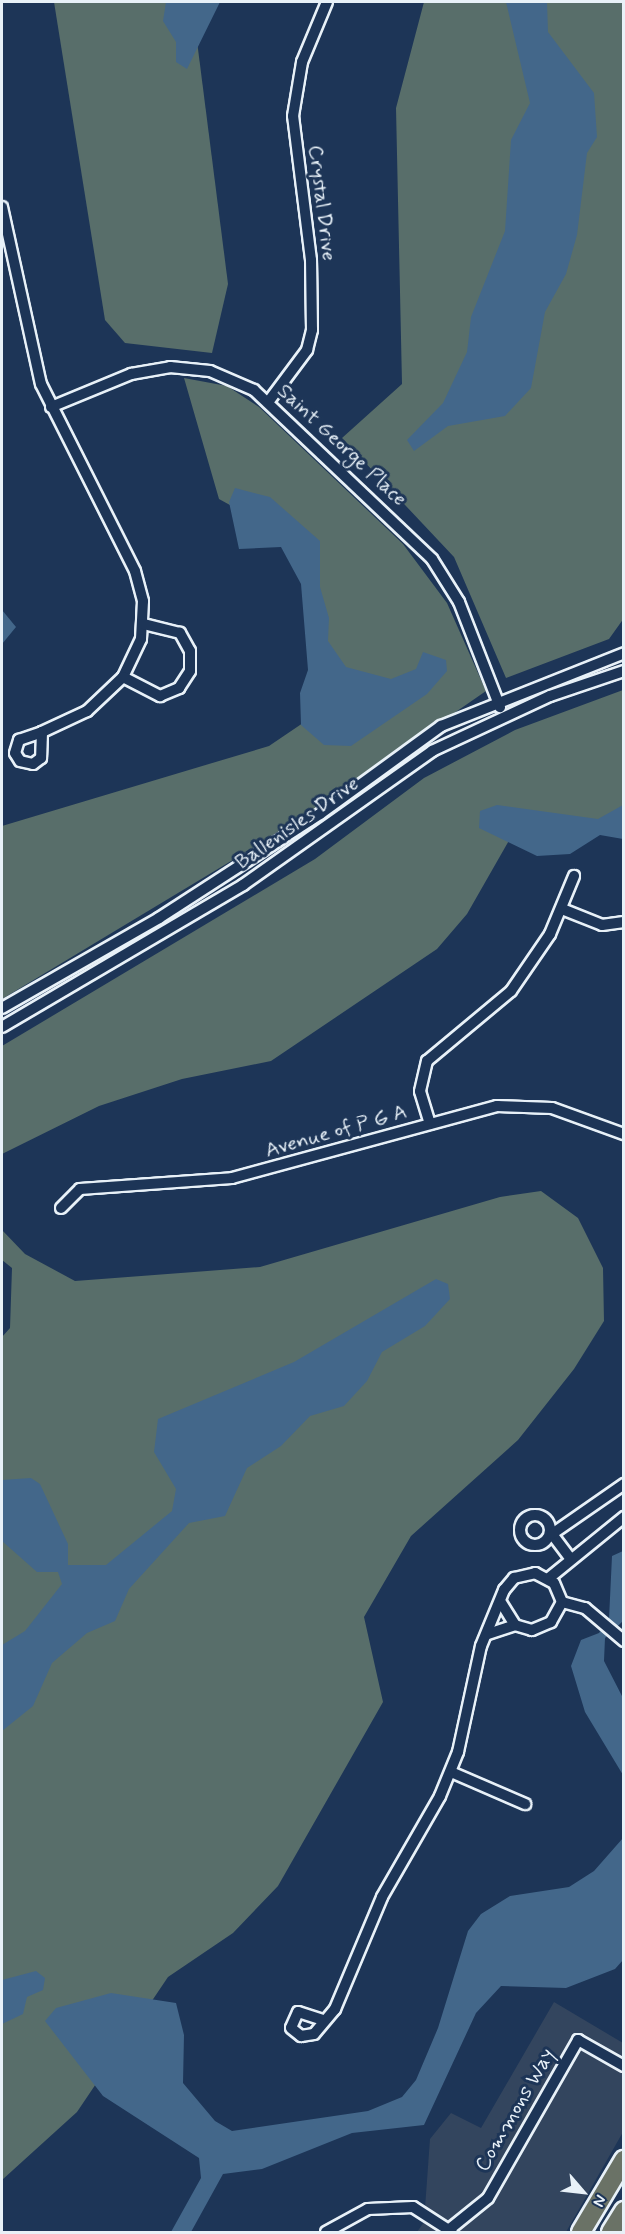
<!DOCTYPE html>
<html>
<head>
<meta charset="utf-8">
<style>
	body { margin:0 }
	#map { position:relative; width:625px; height:2234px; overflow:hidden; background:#1d3557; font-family:Mynerve,sans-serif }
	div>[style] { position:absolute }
	.built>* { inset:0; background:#33455e }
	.green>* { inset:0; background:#586e6a }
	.water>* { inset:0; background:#43678a }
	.roads { filter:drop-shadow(2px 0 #e8f1f8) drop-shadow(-2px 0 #e8f1f8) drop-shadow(0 2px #e8f1f8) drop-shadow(0 -2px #e8f1f8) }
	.street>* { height:10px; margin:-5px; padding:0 5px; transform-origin:5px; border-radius:5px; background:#1d3557 }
	.street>.ring { margin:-5px; padding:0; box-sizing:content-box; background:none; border:10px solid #1d3557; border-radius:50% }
	.primary>* { height:18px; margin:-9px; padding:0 9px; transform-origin:9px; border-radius:9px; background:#6a7266 }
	span { translate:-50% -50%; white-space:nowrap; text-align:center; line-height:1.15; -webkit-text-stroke:6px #1d3557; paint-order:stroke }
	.street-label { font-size:21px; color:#e8f1f8 }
	.frame { position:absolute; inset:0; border:3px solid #e8f1f8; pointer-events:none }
	.north { position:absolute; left:553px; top:2162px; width:60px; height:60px; -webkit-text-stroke:4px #1d3557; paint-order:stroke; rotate:118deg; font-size:16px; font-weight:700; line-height:24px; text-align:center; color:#e8f1f8 }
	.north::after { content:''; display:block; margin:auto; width:21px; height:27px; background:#e8f1f8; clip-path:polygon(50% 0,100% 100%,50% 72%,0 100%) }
</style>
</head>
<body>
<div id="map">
	<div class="built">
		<div style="clip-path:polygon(554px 2002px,623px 2043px,623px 2132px,566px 2232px,417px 2232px,424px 2222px,430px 2139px,451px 2113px,481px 2128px)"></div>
	</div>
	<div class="green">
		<div style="clip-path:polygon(54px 2px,192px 2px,228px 284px,212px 353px,125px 343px,105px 320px)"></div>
		<div style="clip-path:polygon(424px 2px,623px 2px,624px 618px,609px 639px,506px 678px,454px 557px,342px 438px,402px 384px,396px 108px)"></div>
		<div style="clip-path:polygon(184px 378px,227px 386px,259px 407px,403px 544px,447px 603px,486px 691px,304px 817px,2px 999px,2px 826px,269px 746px,328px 706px,307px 564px,268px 526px,219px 499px)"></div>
		<div style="clip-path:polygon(623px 690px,623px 821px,511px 837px,467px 914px,437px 949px,271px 1061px,182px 1079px,99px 1106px,2px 1154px,2px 1046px,315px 859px,424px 778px,515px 730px)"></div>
		<div style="clip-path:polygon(541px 1191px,578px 1218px,603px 1268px,604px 1321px,574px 1369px,518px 1440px,411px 1536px,364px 1617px,383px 1702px,278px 1886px,233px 1933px,168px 1977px,77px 2112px,2px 2180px,2px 1337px,10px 1328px,12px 1268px,2px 1260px,2px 1230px,25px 1254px,75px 1281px,260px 1267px,500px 1197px)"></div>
	</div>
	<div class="water">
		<div style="clip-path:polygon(166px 2px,220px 2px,187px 69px,176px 62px,176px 42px,163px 21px)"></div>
		<div style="clip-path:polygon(506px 2px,547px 2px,548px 32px,594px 93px,597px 137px,587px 153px,577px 235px,566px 274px,545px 312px,531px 388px,505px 416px,448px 426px,414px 451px,407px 440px,443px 403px,467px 352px,471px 317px,505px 231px,511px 140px,530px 103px)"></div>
		<div style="clip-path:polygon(235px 488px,270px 497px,320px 541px,320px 587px,329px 618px,328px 641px,346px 667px,391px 679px,416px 669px,423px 652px,446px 660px,447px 671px,427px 694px,351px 746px,324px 745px,301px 725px,300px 693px,308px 670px,301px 584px,281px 547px,239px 549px,229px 502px)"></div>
		<div style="clip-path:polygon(2px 610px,16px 627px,2px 644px)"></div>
		<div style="clip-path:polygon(497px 805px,598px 819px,623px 805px,623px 839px,600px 835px,570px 854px,537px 856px,479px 828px,480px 811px)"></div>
		<div style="clip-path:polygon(436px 1279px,448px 1284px,450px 1299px,425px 1326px,382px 1352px,367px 1381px,344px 1406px,310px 1416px,281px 1446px,247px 1468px,225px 1516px,189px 1523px,129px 1589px,115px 1621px,87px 1633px,52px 1663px,33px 1706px,2px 1731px,2px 1645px,25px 1631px,62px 1584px,58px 1572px,37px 1572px,2px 1541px,2px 1480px,31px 1478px,40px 1484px,68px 1544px,68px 1565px,106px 1565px,172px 1511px,176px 1489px,154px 1452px,158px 1419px,294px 1362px)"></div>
		<div style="clip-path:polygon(623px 1551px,623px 1621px,605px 1638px,604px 1661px,623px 1698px,623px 1775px,585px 1712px,571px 1666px,581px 1640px,599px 1633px,609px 1619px,612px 1556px)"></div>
		<div style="clip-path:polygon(623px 1838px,623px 1960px,615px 1969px,566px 1988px,501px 1986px,476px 2013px,424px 2125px,352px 2133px,262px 2169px,223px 2174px,191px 2232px,171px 2232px,201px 2178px,199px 2158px,103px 2096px,45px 2021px,56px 2008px,111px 1993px,176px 2003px,184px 2035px,183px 2083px,215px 2121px,232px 2131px,368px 2111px,402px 2097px,416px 2080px,438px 2028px,468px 1931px,481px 1914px,510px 1896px,569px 1887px,594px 1871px)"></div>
		<div style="clip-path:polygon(36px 1971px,45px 1978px,43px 1990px,27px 1997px,23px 2014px,2px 2024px,2px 1980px)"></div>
	</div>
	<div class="roads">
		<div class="street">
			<div style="left:2px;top:207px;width:181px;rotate:77.6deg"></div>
			<div style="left:41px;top:384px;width:209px;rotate:63.3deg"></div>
			<div style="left:135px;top:571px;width:31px;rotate:75deg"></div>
			<div style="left:143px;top:601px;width:38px;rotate:93deg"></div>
			<div style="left:141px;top:639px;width:42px;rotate:115.3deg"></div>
			<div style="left:123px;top:677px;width:50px;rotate:136.6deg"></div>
			<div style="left:87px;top:711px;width:50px;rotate:155deg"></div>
			<div style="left:269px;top:401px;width:64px;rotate:-53.3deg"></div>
			<div style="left:307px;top:350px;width:21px;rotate:-76deg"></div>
			<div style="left:312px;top:330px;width:70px;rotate:-90.8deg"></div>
			<div style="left:311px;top:260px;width:145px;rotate:-97.1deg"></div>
			<div style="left:293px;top:116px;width:55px;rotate:-80.5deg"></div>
			<div style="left:302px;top:62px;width:65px;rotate:-67.4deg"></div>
			<div style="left:51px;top:407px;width:87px;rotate:-22.4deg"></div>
			<div style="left:131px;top:374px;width:40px;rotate:-10deg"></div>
			<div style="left:170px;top:367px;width:40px;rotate:5.7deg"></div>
			<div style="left:210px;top:371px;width:48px;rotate:23.4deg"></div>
			<div style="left:254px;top:390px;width:245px;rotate:43.5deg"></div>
			<div style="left:432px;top:559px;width:51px;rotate:57.9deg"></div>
			<div style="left:459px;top:602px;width:113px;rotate:68.7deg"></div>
			<div style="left:123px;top:677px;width:42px;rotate:27.2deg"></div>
			<div style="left:160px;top:696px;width:21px;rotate:-23deg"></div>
			<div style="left:179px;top:688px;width:20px;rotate:-57deg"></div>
			<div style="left:190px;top:671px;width:20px;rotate:-90deg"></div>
			<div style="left:190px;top:651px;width:21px;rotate:-119deg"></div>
			<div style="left:180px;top:633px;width:37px;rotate:-166deg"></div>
			<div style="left:42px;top:732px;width:26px;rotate:92deg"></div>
			<div style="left:41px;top:758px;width:10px;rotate:143deg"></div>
			<div style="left:33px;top:764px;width:13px;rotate:-167deg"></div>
			<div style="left:20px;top:761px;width:9px;rotate:-122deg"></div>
			<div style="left:15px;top:753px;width:14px;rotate:-73deg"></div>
			<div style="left:19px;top:740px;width:24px;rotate:-19deg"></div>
			<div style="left:562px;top:909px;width:43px;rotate:21.8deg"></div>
			<div style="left:602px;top:925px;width:22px;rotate:-8deg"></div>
			<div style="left:2px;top:1008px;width:181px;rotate:-29.8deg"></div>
			<div style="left:159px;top:918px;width:192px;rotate:-32.9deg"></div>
			<div style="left:320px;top:814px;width:150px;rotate:-36deg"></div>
			<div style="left:441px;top:726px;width:197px;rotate:-21.7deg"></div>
			<div style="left:2px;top:1027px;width:280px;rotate:-30.5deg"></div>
			<div style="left:243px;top:885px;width:232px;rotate:-35.3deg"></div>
			<div style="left:432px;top:751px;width:130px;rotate:-25deg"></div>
			<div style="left:550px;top:696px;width:78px;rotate:-18.7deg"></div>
			<div style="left:430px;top:1124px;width:34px;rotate:-107deg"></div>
			<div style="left:420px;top:1091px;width:31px;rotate:-77deg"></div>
			<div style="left:427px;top:1061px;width:109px;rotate:-39.8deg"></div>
			<div style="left:511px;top:991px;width:69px;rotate:-55.6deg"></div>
			<div style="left:550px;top:934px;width:63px;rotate:-67.5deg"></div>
			<div style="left:61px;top:1208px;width:27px;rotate:-45deg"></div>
			<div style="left:80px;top:1189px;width:152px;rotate:-4.1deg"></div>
			<div style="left:232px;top:1178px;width:275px;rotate:-15.2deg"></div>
			<div style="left:497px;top:1106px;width:55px;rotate:2.1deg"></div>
			<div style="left:552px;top:1108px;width:77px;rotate:19.9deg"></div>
			<div class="ring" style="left:520px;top:1515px;width:20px;height:20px"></div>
			<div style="left:570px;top:1558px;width:30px;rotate:-127deg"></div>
			<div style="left:552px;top:1534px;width:88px;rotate:-34.8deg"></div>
			<div style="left:549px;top:1578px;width:97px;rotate:-39.1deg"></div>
			<div style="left:562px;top:1602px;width:24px;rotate:15deg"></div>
			<div style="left:585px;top:1608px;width:51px;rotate:40.2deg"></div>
			<div style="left:488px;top:1634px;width:28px;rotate:-18deg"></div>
			<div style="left:451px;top:1772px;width:81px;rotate:23.4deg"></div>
			<div style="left:323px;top:2020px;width:26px;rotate:-162deg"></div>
			<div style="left:298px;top:2012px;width:17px;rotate:114deg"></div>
			<div style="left:291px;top:2028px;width:13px;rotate:39deg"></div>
			<div style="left:301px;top:2036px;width:13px;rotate:-9deg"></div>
			<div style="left:314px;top:2034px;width:33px;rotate:-50deg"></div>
			<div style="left:335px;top:2009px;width:121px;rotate:-67.2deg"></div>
			<div style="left:382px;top:1897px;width:116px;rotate:-60.1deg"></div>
			<div style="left:440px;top:1796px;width:48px;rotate:-67.8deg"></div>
			<div style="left:458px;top:1752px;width:108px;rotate:-77.8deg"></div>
			<div style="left:481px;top:1646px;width:61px;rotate:-67.7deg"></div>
			<div style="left:504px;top:1590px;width:16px;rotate:-50deg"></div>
			<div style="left:514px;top:1578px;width:22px;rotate:-13deg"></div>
			<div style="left:535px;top:1573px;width:21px;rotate:28deg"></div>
			<div style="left:554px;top:1583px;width:21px;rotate:67deg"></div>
			<div style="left:562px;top:1602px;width:23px;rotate:119deg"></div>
			<div style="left:551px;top:1622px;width:21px;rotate:157deg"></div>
			<div style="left:532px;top:1630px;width:18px;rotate:-164deg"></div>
			<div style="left:515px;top:1625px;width:26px;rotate:-122deg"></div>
			<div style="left:326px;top:2232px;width:48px;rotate:-28.7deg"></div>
			<div style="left:368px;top:2209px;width:45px;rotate:-2.5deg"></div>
			<div style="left:413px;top:2207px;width:46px;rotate:32.7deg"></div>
			<div style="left:446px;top:2232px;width:54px;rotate:-39deg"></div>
			<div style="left:488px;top:2198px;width:182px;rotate:-60.3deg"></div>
			<div style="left:578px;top:2040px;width:53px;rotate:29.5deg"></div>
		</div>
		<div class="primary">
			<div style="left:581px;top:2232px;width:84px;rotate:-59.2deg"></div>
			<div style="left:611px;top:2232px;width:25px;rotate:-58deg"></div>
		</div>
	</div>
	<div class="street-label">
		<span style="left:322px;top:203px;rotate:83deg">Crystal Drive</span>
		<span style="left:342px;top:445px;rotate:43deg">Saint George Place</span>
		<span style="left:297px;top:823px;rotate:-35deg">Ballenisles Drive</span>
		<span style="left:336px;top:1131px;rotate:-16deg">Avenue of P G A</span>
		<span style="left:515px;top:2110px;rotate:-60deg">Commons Way</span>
	</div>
	<div class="frame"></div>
	<div class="north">N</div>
</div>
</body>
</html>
